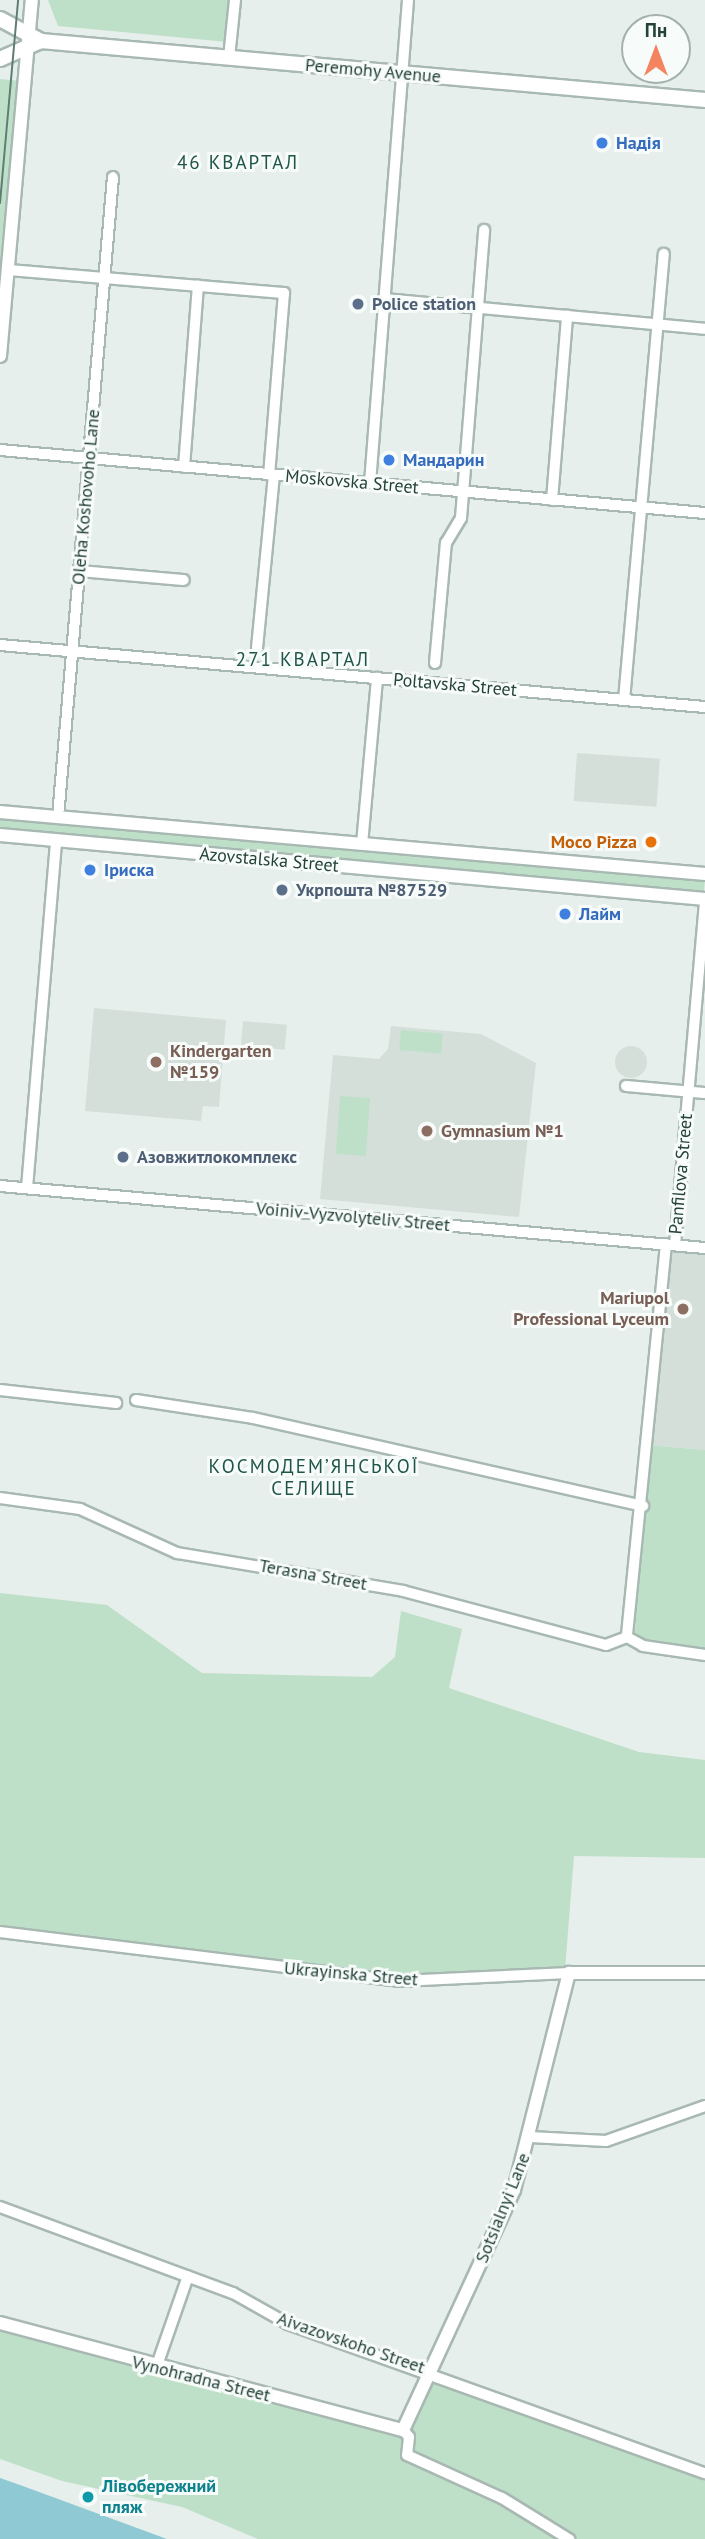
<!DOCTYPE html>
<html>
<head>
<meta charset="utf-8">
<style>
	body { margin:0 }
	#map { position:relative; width:705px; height:2539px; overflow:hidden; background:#e6efeb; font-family:"PT Sans",sans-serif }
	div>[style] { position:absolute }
	.built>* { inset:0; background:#d4dfda; transform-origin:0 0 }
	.round { border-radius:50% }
	.green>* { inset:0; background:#bfe0c8; transform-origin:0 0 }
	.water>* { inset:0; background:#8ec9d4 }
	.roads { filter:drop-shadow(2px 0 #a8b8b2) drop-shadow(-2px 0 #a8b8b2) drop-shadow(0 2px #a8b8b2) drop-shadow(0 -2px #a8b8b2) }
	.minor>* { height:10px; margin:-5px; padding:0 5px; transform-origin:5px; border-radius:5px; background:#fff }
	.tertiary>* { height:12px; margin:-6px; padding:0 6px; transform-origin:6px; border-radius:6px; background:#fff }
	.secondary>* { height:14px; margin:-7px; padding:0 7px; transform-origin:7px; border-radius:7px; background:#fff }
	.tram>* { height:2px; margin:-1px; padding:0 1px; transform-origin:1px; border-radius:1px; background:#5f7d75 }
	.dots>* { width:19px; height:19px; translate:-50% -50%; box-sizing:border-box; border:4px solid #f7fbf9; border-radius:50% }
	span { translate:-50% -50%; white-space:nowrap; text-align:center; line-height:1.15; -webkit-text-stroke:6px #f7fbf9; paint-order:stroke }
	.street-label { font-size:18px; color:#24423a }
	.shop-label { font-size:18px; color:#366cbe; font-weight:700 }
	.left { translate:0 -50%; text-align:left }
	.service-label { font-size:18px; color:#4e5e75; font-weight:700 }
	.food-label { font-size:18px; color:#c56008; font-weight:700 }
	.right { translate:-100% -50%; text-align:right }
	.education-label { font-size:18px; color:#785e54; font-weight:700 }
	.culture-label { font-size:18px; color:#0d838f; font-weight:700 }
	.neighbourhood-label { font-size:19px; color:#1f5548; letter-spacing:2px }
	.north { position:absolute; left:621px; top:14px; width:70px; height:70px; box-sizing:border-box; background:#f7fbf9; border:2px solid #a3b1ad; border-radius:50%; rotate:0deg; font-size:19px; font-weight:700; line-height:28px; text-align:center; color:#24423a }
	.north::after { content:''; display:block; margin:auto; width:24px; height:32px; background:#f4845f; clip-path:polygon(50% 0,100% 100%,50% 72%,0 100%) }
</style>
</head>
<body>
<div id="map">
	<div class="built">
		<div style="left:577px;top:753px;width:83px;height:48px;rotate:4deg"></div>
		<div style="clip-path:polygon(94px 1008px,226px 1020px,219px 1107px,203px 1106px,201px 1121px,85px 1111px)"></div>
		<div style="left:243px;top:1021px;width:44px;height:25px;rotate:5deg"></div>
		<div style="clip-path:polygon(391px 1026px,481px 1034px,536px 1063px,519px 1217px,320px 1199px,333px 1055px,379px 1059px,388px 1049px)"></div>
		<div class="round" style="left:615px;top:1046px;width:32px;height:32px"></div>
		<div style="clip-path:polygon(666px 1244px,705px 1248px,705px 1450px,648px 1445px)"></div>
	</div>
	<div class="green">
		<div style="clip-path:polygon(48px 0,232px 0,228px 42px,58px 26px)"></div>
		<div style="clip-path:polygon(0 79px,21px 81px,0 322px)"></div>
		<div style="left:0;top:814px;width:708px;height:18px;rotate:5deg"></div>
		<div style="left:401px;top:1030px;width:42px;height:20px;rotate:5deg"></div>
		<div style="left:340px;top:1096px;width:30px;height:58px;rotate:4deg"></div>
		<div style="clip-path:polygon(648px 1445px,705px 1450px,705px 1655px,634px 1646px)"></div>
		<div style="clip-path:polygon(0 1593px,107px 1605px,202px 1673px,372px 1677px,395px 1657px,401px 1611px,462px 1629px,449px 1688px,639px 1752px,705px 1760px,705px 1858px,574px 1856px,565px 1970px,416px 1979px,0 1927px)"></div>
		<div style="clip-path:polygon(0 2323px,402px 2430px,434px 2371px,705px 2473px,705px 2539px,258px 2539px,182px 2507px,62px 2481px,0 2459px)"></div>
	</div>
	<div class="water">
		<div style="clip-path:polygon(0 2478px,20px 2485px,167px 2539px,0 2539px)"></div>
	</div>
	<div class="roads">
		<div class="minor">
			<div style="left:229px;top:58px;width:58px;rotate:-84.1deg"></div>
			<div style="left:8px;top:270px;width:277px;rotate:4.8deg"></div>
			<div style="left:284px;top:293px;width:182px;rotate:94.7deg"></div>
			<div style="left:384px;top:299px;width:322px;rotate:5.3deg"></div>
			<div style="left:0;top:450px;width:708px;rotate:5.11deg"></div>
			<div style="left:184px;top:467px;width:182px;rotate:-85.6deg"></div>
			<div style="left:370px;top:483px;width:484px;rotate:-85.5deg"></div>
			<div style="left:552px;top:500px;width:185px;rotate:-85.3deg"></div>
			<div style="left:79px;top:571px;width:105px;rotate:4.9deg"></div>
			<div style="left:0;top:645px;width:708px;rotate:5.03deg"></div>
			<div style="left:257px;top:648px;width:174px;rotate:-84.4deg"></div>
			<div style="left:435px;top:663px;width:121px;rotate:-84.8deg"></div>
			<div style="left:446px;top:543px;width:29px;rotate:-59deg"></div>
			<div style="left:461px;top:518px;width:289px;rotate:-85.4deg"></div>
			<div style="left:624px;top:700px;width:448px;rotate:-84.9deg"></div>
			<div style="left:58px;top:817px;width:642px;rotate:-85.09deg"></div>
			<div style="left:362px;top:844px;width:167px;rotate:-84.8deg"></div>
			<div style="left:626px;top:1086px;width:79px;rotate:5.1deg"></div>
			<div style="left:0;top:1186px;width:708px;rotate:5.03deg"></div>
			<div style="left:27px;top:1188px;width:348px;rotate:-85.2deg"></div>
			<div style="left:666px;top:1244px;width:395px;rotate:95.7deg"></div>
			<div style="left:627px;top:1637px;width:18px;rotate:29deg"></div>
			<div style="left:643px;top:1646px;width:63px;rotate:8.3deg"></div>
			<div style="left:675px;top:1245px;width:347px;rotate:-85deg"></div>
			<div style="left:0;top:1390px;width:117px;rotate:6.4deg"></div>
			<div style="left:136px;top:1400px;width:118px;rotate:8.7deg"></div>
			<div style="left:253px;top:1418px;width:400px;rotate:12.7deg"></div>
			<div style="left:0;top:1498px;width:81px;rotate:7.8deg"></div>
			<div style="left:80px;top:1509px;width:107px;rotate:24.4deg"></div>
			<div style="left:177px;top:1553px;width:229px;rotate:9.5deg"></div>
			<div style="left:403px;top:1591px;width:210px;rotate:14.9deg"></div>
			<div style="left:606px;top:1645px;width:22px;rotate:-21deg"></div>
			<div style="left:0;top:1932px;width:403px;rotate:7deg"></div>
			<div style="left:400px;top:1981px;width:169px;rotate:-2.7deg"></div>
			<div style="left:530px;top:2137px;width:76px;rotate:3deg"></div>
			<div style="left:606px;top:2141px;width:105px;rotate:-19.5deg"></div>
			<div style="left:0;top:2207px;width:248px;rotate:20.3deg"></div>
			<div style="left:233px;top:2293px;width:63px;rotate:29.4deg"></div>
			<div style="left:288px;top:2324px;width:443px;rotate:19.7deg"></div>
			<div style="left:156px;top:2368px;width:97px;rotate:-70.8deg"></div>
			<div style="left:403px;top:2430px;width:9px;rotate:49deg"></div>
			<div style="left:409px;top:2437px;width:18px;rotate:96deg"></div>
			<div style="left:407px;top:2455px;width:104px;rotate:24.4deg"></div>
			<div style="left:502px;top:2498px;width:79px;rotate:31.5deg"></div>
		</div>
		<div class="tertiary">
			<div style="left:0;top:356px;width:357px;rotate:-84.9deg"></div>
			<div style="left:0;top:812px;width:708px;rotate:5.03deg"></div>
			<div style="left:0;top:835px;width:708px;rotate:5.19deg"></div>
			<div style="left:0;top:2323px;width:417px;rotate:14.9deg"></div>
			<div style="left:403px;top:2430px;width:264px;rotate:-65.2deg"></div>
			<div style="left:514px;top:2190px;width:224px;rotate:-75.8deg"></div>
			<div style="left:569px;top:1973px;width:136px"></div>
		</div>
		<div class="secondary">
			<div style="left:0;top:19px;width:47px;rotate:28.2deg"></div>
			<div style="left:41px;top:41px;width:667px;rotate:5.08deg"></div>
			<div style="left:0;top:59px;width:45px;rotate:-23.7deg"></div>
		</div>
	</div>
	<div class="tram">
		<div style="left:0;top:203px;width:204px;rotate:-84.9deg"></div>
	</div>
	<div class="dots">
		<div style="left:602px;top:143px;background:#3f7fe0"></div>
		<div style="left:358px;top:304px;background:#5c6f8a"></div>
		<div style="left:389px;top:460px;background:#3f7fe0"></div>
		<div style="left:651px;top:842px;background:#e8710a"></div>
		<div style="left:90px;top:870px;background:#3f7fe0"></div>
		<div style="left:282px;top:890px;background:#5c6f8a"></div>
		<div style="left:565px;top:914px;background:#3f7fe0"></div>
		<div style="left:156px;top:1062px;background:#8d6e63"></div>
		<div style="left:427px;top:1131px;background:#8d6e63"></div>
		<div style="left:123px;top:1157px;background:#5c6f8a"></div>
		<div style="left:683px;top:1309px;background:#8d6e63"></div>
		<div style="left:88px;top:2497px;background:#0f9aa8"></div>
	</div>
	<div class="street-label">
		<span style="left:373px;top:71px;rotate:5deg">Peremohy Avenue</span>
		<span style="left:352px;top:482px;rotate:5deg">Moskovska Street</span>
		<span style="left:86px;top:497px;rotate:-85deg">Oleha Koshovoho Lane</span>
		<span style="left:455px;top:685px;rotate:5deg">Poltavska Street</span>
		<span style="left:269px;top:860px;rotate:5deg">Azovstalska Street</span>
		<span style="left:681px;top:1174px;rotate:-85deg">Panfilova Street</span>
		<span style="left:353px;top:1217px;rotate:5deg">Voiniv-Vyzvolyteliv Street</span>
		<span style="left:313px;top:1575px;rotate:10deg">Terasna Street</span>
		<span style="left:351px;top:1974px;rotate:5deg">Ukrayinska Street</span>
		<span style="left:503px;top:2208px;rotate:-68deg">Sotsialnyi Lane</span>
		<span style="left:351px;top:2343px;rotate:19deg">Aivazovskoho Street</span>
		<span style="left:201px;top:2379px;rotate:14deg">Vynohradna Street</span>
	</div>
	<div class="shop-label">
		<span class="left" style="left:616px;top:143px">Надiя</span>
		<span class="left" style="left:403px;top:460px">Мандарин</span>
		<span class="left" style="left:104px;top:870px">Іриска</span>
		<span class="left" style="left:579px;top:914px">Лайм</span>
	</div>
	<div class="service-label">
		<span class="left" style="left:372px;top:304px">Police station</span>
		<span class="left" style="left:296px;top:890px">Укрпошта №87529</span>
		<span class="left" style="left:137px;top:1157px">Азовжитлокомплекс</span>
	</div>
	<div class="food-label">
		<span class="right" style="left:637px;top:842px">Moco Pizza</span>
	</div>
	<div class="education-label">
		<span class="left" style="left:170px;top:1062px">Kindergarten<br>№159</span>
		<span class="left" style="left:441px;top:1131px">Gymnasium №1</span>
		<span class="right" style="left:669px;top:1309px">Mariupol<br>Professional Lyceum</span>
	</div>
	<div class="culture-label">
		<span class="left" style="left:102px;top:2497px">Лівобережний<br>пляж</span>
	</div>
	<div class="neighbourhood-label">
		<span style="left:238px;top:163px">46 КВАРТАЛ</span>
		<span style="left:303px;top:660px">271 КВАРТАЛ</span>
		<span style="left:314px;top:1478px">КОСМОДЕМ’ЯНСЬКОЇ<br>СЕЛИЩЕ</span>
	</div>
	<div class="north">Пн</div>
</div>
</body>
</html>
